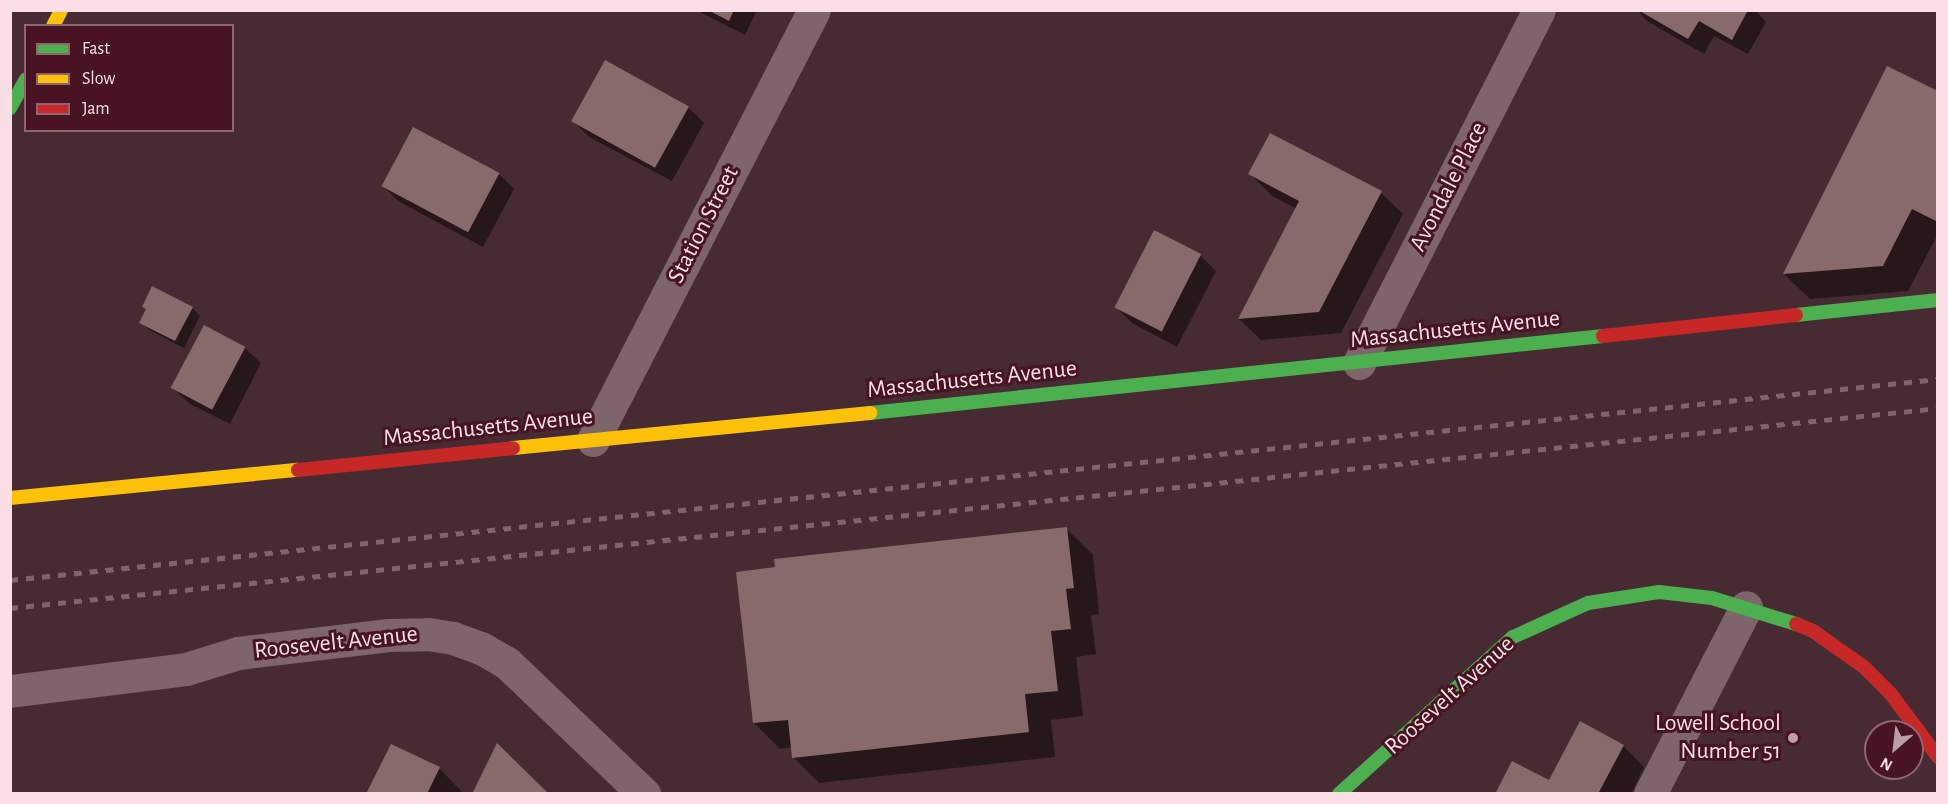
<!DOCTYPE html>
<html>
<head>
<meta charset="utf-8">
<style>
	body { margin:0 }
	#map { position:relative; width:1948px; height:804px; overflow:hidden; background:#472b32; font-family:"Alegreya Sans",sans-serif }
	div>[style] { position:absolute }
	.shadow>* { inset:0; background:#0007 }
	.building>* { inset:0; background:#896a6b; transform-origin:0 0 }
	.street>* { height:33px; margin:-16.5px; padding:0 16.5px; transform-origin:16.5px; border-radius:16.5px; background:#7d656a }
	.fast>* { height:14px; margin:-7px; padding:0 7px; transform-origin:7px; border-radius:7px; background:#4caf50 }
	.slow>* { height:14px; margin:-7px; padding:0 7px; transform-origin:7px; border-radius:7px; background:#ffc107 }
	.jam>* { height:14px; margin:-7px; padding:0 7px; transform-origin:7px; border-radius:7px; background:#c62828 }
	.rail>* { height:4.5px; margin-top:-2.25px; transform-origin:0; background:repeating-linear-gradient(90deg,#7d666b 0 8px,transparent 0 16px) }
	.dots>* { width:16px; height:16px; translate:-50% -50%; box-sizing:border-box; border:3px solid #481422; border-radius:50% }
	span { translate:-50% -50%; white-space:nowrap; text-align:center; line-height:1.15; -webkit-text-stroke:6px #481422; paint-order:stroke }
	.street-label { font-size:24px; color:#fbdee3 }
	.poi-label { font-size:24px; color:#fbdee3 }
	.right { translate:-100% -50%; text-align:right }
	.frame { position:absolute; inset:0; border:12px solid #fbdee3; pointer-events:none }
	.legend { position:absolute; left:24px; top:24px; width:210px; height:108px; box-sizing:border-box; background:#481422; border:2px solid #90656f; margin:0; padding:8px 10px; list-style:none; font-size:18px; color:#fbdee3 }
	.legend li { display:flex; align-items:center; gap:12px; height:30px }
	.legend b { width:30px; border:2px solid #90656f }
	.north { position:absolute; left:1864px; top:720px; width:60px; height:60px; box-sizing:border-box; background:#481422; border:2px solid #90656f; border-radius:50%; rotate:208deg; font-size:16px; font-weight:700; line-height:24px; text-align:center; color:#fbdee3 }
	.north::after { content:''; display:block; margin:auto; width:21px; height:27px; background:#bc9fa5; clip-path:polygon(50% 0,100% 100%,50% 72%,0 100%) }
</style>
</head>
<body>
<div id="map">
	<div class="shadow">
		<div style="clip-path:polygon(696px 10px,757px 10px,745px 35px)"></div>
		<div style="clip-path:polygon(1637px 10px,1755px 10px,1766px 22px,1748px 54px,1714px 36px,1704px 54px,1647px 21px)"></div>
		<div style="clip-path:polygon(1938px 93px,1938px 234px,1908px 291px,1810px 299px,1784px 274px)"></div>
		<div style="clip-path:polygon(688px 107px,704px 123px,672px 181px,589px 137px,573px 121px)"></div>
		<div style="clip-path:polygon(499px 174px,514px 189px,483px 247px,398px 201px,383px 186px)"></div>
		<div style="clip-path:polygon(1250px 174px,1381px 193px,1403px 214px,1341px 333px,1261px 340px,1239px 319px,1297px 209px,1272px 196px)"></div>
		<div style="clip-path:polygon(1155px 232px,1200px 255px,1216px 271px,1177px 347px,1132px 323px,1117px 308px)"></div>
		<div style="clip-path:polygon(144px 307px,192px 308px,200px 316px,184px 348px,149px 330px,141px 322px,147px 310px)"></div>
		<div style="clip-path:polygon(245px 348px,261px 363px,230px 424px,190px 404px,174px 389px)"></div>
		<div style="clip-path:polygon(1067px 529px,1093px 555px,1099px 614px,1091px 615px,1096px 654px,1076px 657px,1083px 716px,1051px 720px,1055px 757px,819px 783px,793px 757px,792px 747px,780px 749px,754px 723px)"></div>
		<div style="clip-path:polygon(392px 746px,440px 769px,464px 794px,367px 794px)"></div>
		<div style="clip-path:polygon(1623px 746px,1644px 767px,1631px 794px,1497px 794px,1550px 782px)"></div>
	</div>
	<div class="building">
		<div style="clip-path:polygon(708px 10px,734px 10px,729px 21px)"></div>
		<div style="clip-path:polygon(1638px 10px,1748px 10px,1732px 40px,1699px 21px,1688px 39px)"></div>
		<div style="left:605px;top:60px;width:96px;height:70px;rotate:29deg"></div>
		<div style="clip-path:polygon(1887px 66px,1938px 91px,1938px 222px,1912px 209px,1883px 266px,1783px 274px)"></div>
		<div style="left:413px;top:127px;width:98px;height:67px;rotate:28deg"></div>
		<div style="clip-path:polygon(1270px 133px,1382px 191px,1319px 312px,1238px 319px,1299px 201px,1248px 174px)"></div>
		<div style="left:1154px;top:230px;width:53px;height:87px;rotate:27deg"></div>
		<div style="clip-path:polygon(152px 286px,193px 307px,175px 341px,139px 323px,146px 309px,142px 307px)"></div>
		<div style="left:204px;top:325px;width:47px;height:71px;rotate:28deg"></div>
		<div style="clip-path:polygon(1067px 527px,1074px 588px,1066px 589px,1071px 629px,1051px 631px,1058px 691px,1025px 694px,1029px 732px,792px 758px,788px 720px,753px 723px,736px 572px,775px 567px,774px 559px)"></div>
		<div style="clip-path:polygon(1580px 721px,1624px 745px,1598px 794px,1495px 794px,1512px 761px,1549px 780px)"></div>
		<div style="clip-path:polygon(497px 743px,549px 794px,472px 794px)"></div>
		<div style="clip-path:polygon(391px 744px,440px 767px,427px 794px,366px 794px)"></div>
	</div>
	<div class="street">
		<div style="left:1359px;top:363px;width:396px;rotate:-63deg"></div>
		<div style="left:593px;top:440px;width:483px;rotate:-62.8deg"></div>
		<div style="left:10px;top:691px;width:177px;rotate:-7.1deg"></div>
		<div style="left:186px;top:669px;width:54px;rotate:-17.1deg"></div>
		<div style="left:238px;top:653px;width:152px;rotate:-6.8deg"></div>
		<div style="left:389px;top:635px;width:39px;rotate:-1deg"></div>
		<div style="left:428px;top:634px;width:25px;rotate:9deg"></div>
		<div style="left:453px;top:638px;width:30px;rotate:20deg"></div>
		<div style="left:481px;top:648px;width:30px;rotate:30deg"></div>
		<div style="left:507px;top:663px;width:190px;rotate:43.7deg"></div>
		<div style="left:1650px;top:794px;width:210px;rotate:-62.8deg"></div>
	</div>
	<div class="fast">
		<div style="left:10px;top:108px;width:33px;rotate:-61deg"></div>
		<div style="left:1796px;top:315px;width:143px;rotate:-6deg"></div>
		<div style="left:870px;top:413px;width:737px;rotate:-6deg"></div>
		<div style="left:1339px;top:794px;width:234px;rotate:-42.1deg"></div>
		<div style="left:1513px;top:637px;width:82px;rotate:-24.4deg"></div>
		<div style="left:1588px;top:603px;width:72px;rotate:-8.8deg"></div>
		<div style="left:1659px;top:592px;width:53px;rotate:6.5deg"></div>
		<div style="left:1712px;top:598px;width:88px;rotate:17.2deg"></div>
	</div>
	<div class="slow">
		<div style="left:53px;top:26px;width:18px;rotate:-63deg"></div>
		<div style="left:513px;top:448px;width:359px;rotate:-5.6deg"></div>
		<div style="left:10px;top:498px;width:289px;rotate:-5.6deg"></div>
	</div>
	<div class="jam">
		<div style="left:1603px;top:336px;width:194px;rotate:-6.2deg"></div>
		<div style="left:298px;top:470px;width:216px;rotate:-5.8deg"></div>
		<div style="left:1796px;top:624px;width:18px;rotate:22deg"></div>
		<div style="left:1813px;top:631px;width:62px;rotate:35.2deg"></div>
		<div style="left:1864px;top:667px;width:37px;rotate:45deg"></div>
		<div style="left:1890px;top:693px;width:80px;rotate:53.1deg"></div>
	</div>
	<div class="rail">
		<div style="left:10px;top:580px;width:1938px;rotate:-5.95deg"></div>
		<div style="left:10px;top:608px;width:1938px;rotate:-5.92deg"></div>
	</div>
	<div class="dots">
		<div style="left:1793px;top:738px;background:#bc9fa5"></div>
	</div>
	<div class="street-label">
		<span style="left:1449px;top:187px;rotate:-63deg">Avondale Place</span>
		<span style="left:704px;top:225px;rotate:-63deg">Station Street</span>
		<span style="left:1455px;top:330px;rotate:-6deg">Massachusetts Avenue</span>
		<span style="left:972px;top:380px;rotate:-6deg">Massachusetts Avenue</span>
		<span style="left:488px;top:428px;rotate:-6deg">Massachusetts Avenue</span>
		<span style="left:336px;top:643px;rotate:-6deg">Roosevelt Avenue</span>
		<span style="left:1450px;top:696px;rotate:-42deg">Roosevelt Avenue</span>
	</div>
	<div class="poi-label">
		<span class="right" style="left:1781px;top:738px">Lowell School<br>Number 51</span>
	</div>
	<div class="frame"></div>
	<ul class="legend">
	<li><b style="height:8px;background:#4caf50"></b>Fast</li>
	<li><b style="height:8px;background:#ffc107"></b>Slow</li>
	<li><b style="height:8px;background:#c62828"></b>Jam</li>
	</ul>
	<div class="north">N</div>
</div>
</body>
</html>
